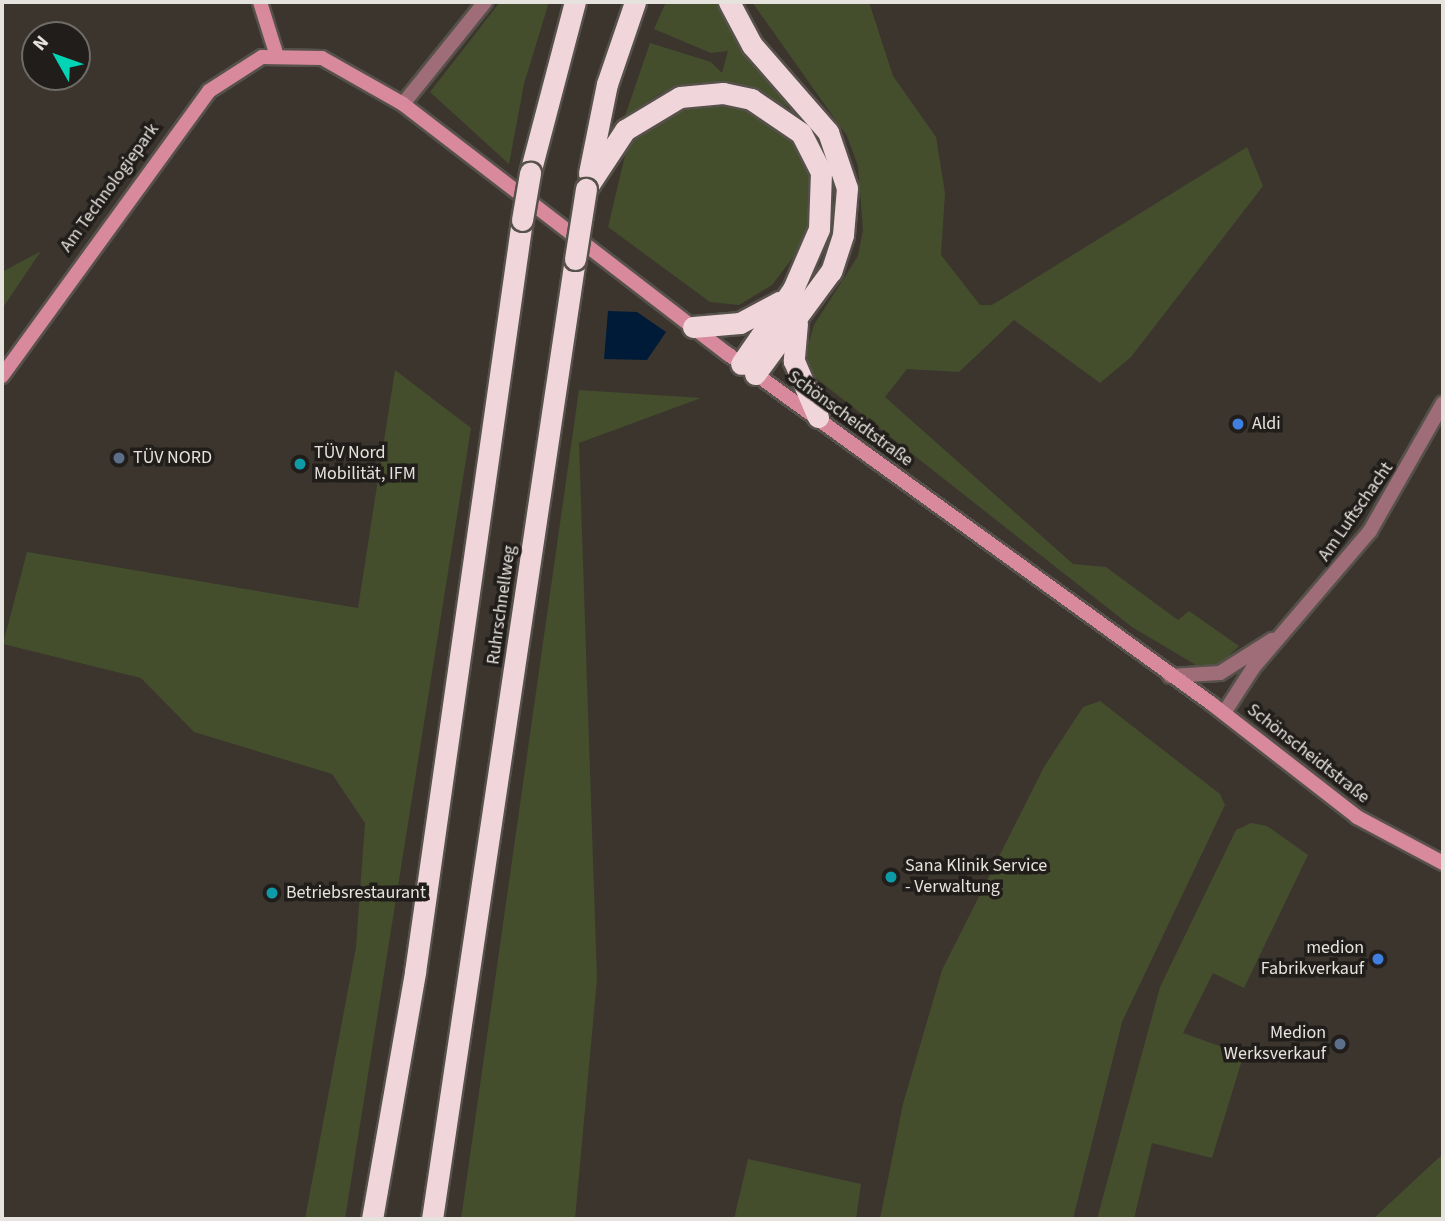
<!DOCTYPE html>
<html>
<head>
<meta charset="utf-8">
<style>
	body { margin:0 }
	#map { position:relative; width:1445px; height:1221px; overflow:hidden; background:#3b352e; font-family:"Source Sans 3",sans-serif }
	div>[style] { position:absolute }
	.green>* { inset:0; background:#444e2d }
	.water>* { inset:0; background:#001b38 }
	.roads { filter:drop-shadow(2px 0 #56514a) drop-shadow(-2px 0 #56514a) drop-shadow(0 2px #56514a) drop-shadow(0 -2px #56514a) }
	.street>* { height:14px; margin:-7px; padding:0 7px; transform-origin:7px; border-radius:7px; background:#9e6d78 }
	.secondary>* { height:14px; margin:-7px; padding:0 7px; transform-origin:7px; border-radius:7px; background:#d88a9c }
	.highway>* { height:21px; margin:-10.5px; padding:0 10.5px; transform-origin:10.5px; border-radius:10.5px; background:#f0d6db }
	.bridges { filter:drop-shadow(2px 0 #56514a) drop-shadow(-2px 0 #56514a) drop-shadow(0 2px #56514a) drop-shadow(0 -2px #56514a) }
	.highway-bridge>* { height:21px; margin:-10.5px; padding:0 10.5px; transform-origin:10.5px; border-radius:10.5px; background:#f0d6db }
	.dots>* { width:19px; height:19px; translate:-50% -50%; box-sizing:border-box; border:4px solid #201d1a; border-radius:50% }
	span { translate:-50% -50%; white-space:nowrap; text-align:center; line-height:1.15; -webkit-text-stroke:7px #201d1a; paint-order:stroke }
	.street-label { font-size:18px; color:#e6e2de }
	.poi-label { font-size:18px; color:#e6e2de }
	.left { translate:0 -50%; text-align:left }
	.right { translate:-100% -50%; text-align:right }
	.frame { position:absolute; inset:0; border:4px solid #e6e2de; pointer-events:none }
	.north { position:absolute; left:21px; top:21px; width:70px; height:70px; box-sizing:border-box; background:#201d1a; border:2px solid #6f6c68; border-radius:50%; rotate:310deg; font-size:19px; font-weight:700; line-height:28px; text-align:center; color:#e6e2de }
	.north::after { content:''; display:block; margin:auto; width:24px; height:32px; background:#02d5b6; clip-path:polygon(50% 0,100% 100%,50% 72%,0 100%) }
</style>
</head>
<body>
<div id="map">
	<div class="green">
		<div style="clip-path:polygon(500px 2px,549px 2px,524px 84px,509px 164px,430px 92px)"></div>
		<div style="clip-path:polygon(666px 2px,716px 2px,755px 69px,800px 111px,718px 82px,663px 92px,625px 116px,650px 43px,711px 62px,722px 73px,728px 51px,711px 53px,654px 29px)"></div>
		<div style="clip-path:polygon(752px 2px,869px 2px,893px 76px,936px 137px,945px 193px,941px 255px,980px 305px,992px 305px,1247px 147px,1263px 186px,1131px 357px,1100px 383px,1014px 320px,959px 372px,907px 369px,885px 397px,1073px 564px,1106px 567px,1178px 620px,1189px 611px,1239px 646px,1218px 666px,1201px 668px,1132px 627px,812px 375px,806px 352px,814px 325px,858px 256px,863px 230px,858px 166px,847px 136px)"></div>
		<div style="clip-path:polygon(708px 102px,754px 111px,782px 128px,811px 174px,810px 221px,801px 247px,772px 285px,739px 305px,710px 302px,608px 227px,627px 147px,643px 128px,682px 107px)"></div>
		<div style="clip-path:polygon(41px 251px,2px 309px,2px 272px)"></div>
		<div style="clip-path:polygon(395px 370px,471px 428px,345px 1219px,305px 1219px,356px 947px,365px 823px,332px 774px,194px 732px,141px 678px,3px 644px,27px 552px,358px 608px)"></div>
		<div style="clip-path:polygon(579px 390px,701px 398px,579px 443px,597px 979px,575px 1219px,461px 1219px)"></div>
		<div style="clip-path:polygon(1100px 701px,1220px 794px,1225px 805px,1122px 1022px,1073px 1219px,880px 1219px,903px 1104px,942px 970px,1044px 767px,1083px 707px)"></div>
		<div style="clip-path:polygon(1251px 823px,1267px 826px,1308px 855px,1244px 988px,1213px 973px,1183px 1033px,1239px 1053px,1242px 1060px,1212px 1158px,1152px 1143px,1134px 1219px,1097px 1219px,1160px 987px,1236px 830px)"></div>
		<div style="clip-path:polygon(1443px 1154px,1443px 1219px,1373px 1219px,1420px 1175px)"></div>
		<div style="clip-path:polygon(748px 1159px,861px 1184px,856px 1219px,734px 1219px)"></div>
	</div>
	<div class="water">
		<div style="clip-path:polygon(608px 311px,637px 312px,666px 332px,647px 360px,604px 359px)"></div>
	</div>
	<div class="roads">
		<div class="street">
			<div style="left:403px;top:104px;width:131px;rotate:-51.2deg"></div>
			<div style="left:1170px;top:676px;width:50px;rotate:-3.4deg"></div>
			<div style="left:1220px;top:673px;width:62px;rotate:-32.4deg"></div>
			<div style="left:1224px;top:713px;width:54px;rotate:-57.2deg"></div>
			<div style="left:1253px;top:668px;width:180px;rotate:-49.5deg"></div>
			<div style="left:1370px;top:531px;width:147px;rotate:-60.3deg"></div>
		</div>
		<div class="secondary">
			<div style="left:260px;top:2px;width:53px;rotate:72.6deg"></div>
			<div style="left:2px;top:376px;width:352px;rotate:-54deg"></div>
			<div style="left:209px;top:91px;width:63px;rotate:-32.7deg"></div>
			<div style="left:262px;top:57px;width:60px;rotate:1deg"></div>
			<div style="left:322px;top:58px;width:93px;rotate:29.6deg"></div>
			<div style="left:403px;top:104px;width:410px;rotate:37.6deg"></div>
			<div style="left:728px;top:354px;width:597px;rotate:35.87deg"></div>
			<div style="left:1212px;top:704px;width:184px;rotate:37.9deg"></div>
			<div style="left:1357px;top:817px;width:98px;rotate:28.1deg"></div>
		</div>
		<div class="highway">
			<div style="left:729px;top:2px;width:49px;rotate:61.9deg"></div>
			<div style="left:752px;top:45px;width:116px;rotate:48.9deg"></div>
			<div style="left:828px;top:132px;width:59px;rotate:71.3deg"></div>
			<div style="left:847px;top:188px;width:47px;rotate:94.9deg"></div>
			<div style="left:843px;top:235px;width:38px;rotate:108deg"></div>
			<div style="left:831px;top:271px;width:128px;rotate:126.4deg"></div>
			<div style="left:530px;top:173px;width:177px;rotate:-75.3deg"></div>
			<div style="left:589px;top:173px;width:91px;rotate:-78.6deg"></div>
			<div style="left:607px;top:84px;width:87px;rotate:-71.1deg"></div>
			<div style="left:586px;top:189px;width:71px;rotate:-56.5deg"></div>
			<div style="left:625px;top:130px;width:64px;rotate:-31deg"></div>
			<div style="left:680px;top:97px;width:43px;rotate:-5.3deg"></div>
			<div style="left:723px;top:93px;width:29px;rotate:12deg"></div>
			<div style="left:751px;top:99px;width:60px;rotate:34.2deg"></div>
			<div style="left:801px;top:133px;width:44px;rotate:62.9deg"></div>
			<div style="left:821px;top:172px;width:57px;rotate:92deg"></div>
			<div style="left:819px;top:229px;width:65px;rotate:113.4deg"></div>
			<div style="left:793px;top:289px;width:91px;rotate:124.7deg"></div>
			<div style="left:797px;top:323px;width:38px;rotate:95deg"></div>
			<div style="left:794px;top:361px;width:61px;rotate:66.8deg"></div>
			<div style="left:693px;top:327px;width:47px;rotate:-4.9deg"></div>
			<div style="left:740px;top:323px;width:44px;rotate:-28.3deg"></div>
			<div style="left:372px;top:1219px;width:251px;rotate:-80.1deg"></div>
			<div style="left:415px;top:972px;width:760px;rotate:-81.9deg"></div>
			<div style="left:432px;top:1219px;width:971px;rotate:-81.53deg"></div>
		</div>
	</div>
	<div class="bridges">
		<div class="highway-bridge">
			<div style="left:522px;top:220px;width:48px;rotate:-80.3deg"></div>
			<div style="left:575px;top:259px;width:71px;rotate:-81.1deg"></div>
		</div>
	</div>
	<div class="dots">
		<div style="left:1238px;top:424px;background:#3f7fe0"></div>
		<div style="left:119px;top:458px;background:#5c6f8a"></div>
		<div style="left:300px;top:464px;background:#0f9aa8"></div>
		<div style="left:891px;top:877px;background:#0f9aa8"></div>
		<div style="left:272px;top:893px;background:#0f9aa8"></div>
		<div style="left:1378px;top:959px;background:#3f7fe0"></div>
		<div style="left:1340px;top:1044px;background:#5c6f8a"></div>
	</div>
	<div class="street-label">
		<span style="left:110px;top:188px;rotate:-54deg">Am Technologiepark</span>
		<span style="left:850px;top:419px;rotate:36deg">Schönscheidtstraße</span>
		<span style="left:1356px;top:512px;rotate:-55deg">Am Luftschacht</span>
		<span style="left:502px;top:605px;rotate:-82deg">Ruhrschnellweg</span>
		<span style="left:1308px;top:754px;rotate:38deg">Schönscheidtstraße</span>
	</div>
	<div class="poi-label">
		<span class="left" style="left:1252px;top:424px">Aldi</span>
		<span class="left" style="left:314px;top:464px">TÜV Nord<br>Mobilität, IFM</span>
		<span class="left" style="left:133px;top:458px">TÜV NORD</span>
		<span class="left" style="left:905px;top:877px">Sana Klinik Service<br>- Verwaltung</span>
		<span class="left" style="left:286px;top:893px">Betriebsrestaurant</span>
		<span class="right" style="left:1364px;top:959px">medion<br>Fabrikverkauf</span>
		<span class="right" style="left:1326px;top:1044px">Medion<br>Werksverkauf</span>
	</div>
	<div class="frame"></div>
	<div class="north">N</div>
</div>
</body>
</html>
